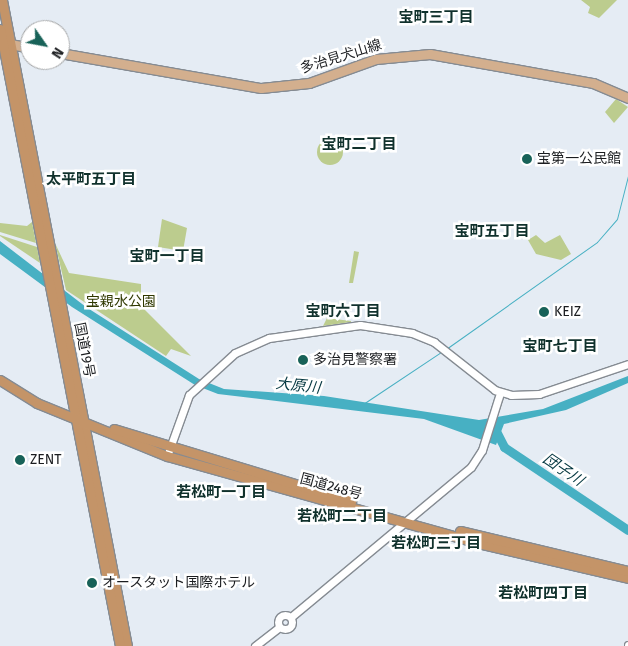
<!DOCTYPE html>
<html>
<head>
<meta charset="utf-8">
<style>
	body { margin:0 }
	#map { position:relative; width:628px; height:646px; overflow:hidden; background:#e5ecf4; font-family:"Fira Sans","Noto Sans JP",sans-serif }
	div>[style] { position:absolute }
	.green>* { inset:0; background:#bccc8e }
	.round { border-radius:50% }
	.water>* { inset:0; background:#47b0c3 }
	.stream>* { height:1px; margin:-0.5px; padding:0 0.5px; transform-origin:0.5px; border-radius:0.5px; background:#47b0c3 }
	.river>* { height:9px; margin:-4.5px; padding:0 4.5px; transform-origin:4.5px; border-radius:4.5px; background:#47b0c3 }
	.roads { filter:drop-shadow(1px 0 #858b92) drop-shadow(-1px 0 #858b92) drop-shadow(0 1px #858b92) drop-shadow(0 -1px #858b92) }
	.tertiary>* { height:7px; margin:-3.5px; padding:0 3.5px; transform-origin:3.5px; border-radius:3.5px; background:#fff }
	.tertiary>.ring { margin:-3.5px; padding:0; box-sizing:content-box; background:none; border:7px solid #fff; border-radius:50% }
	.primary>* { height:9px; margin:-4.5px; padding:0 4.5px; transform-origin:4.5px; border-radius:4.5px; background:#d3af8e }
	.trunk>* { height:9px; margin:-4.5px; padding:0 4.5px; transform-origin:4.5px; border-radius:4.5px; background:#c49468 }
	.dots>* { width:14px; height:14px; translate:-50% -50%; box-sizing:border-box; border:2px solid #fff; border-radius:50% }
	span { translate:-50% -50%; white-space:nowrap; text-align:center; line-height:1.15; -webkit-text-stroke:5px #fff; paint-order:stroke }
	.street-label { font-size:14px; color:#1b1d20 }
	.poi-label { font-size:14px; color:#1b1d20 }
	.left { translate:0 -50%; text-align:left }
	.park-label { font-size:14px; color:#2f3800 }
	.neighbourhood-label { font-size:15px; color:#10312c; font-weight:700 }
	.water-label { font-size:15px; color:#043740; font-style:italic }
	.north { position:absolute; left:20px; top:20px; width:50px; height:50px; box-sizing:border-box; background:#fff; border:1px solid #a4a5a6; border-radius:50%; rotate:123deg; font-size:14px; font-weight:700; line-height:20px; text-align:center; color:#1b1d20 }
	.north::after { content:''; display:block; margin:auto; width:18px; height:22px; background:#186258; clip-path:polygon(50% 0,100% 100%,50% 72%,0 100%) }
</style>
</head>
<body>
<div id="map">
	<div class="green">
		<div style="clip-path:polygon(581px 0,617px 0,599px 18px,588px 13px,590px 7px)"></div>
		<div style="clip-path:polygon(616px 99px,628px 107px,614px 123px,605px 112px)"></div>
		<div class="round" style="left:317px;top:139px;width:26px;height:26px"></div>
		<div style="clip-path:polygon(162px 219px,187px 228px,183px 251px,158px 247px)"></div>
		<div style="clip-path:polygon(32px 222px,36px 243px,0 232px,0 223px,27px 226px)"></div>
		<div style="clip-path:polygon(0 235px,37px 247px,40px 263px,0 236px)"></div>
		<div style="clip-path:polygon(536px 235px,545px 243px,560px 235px,571px 254px,561px 260px,536px 254px,528px 240px)"></div>
		<div style="clip-path:polygon(55px 243px,69px 273px,141px 284px,141px 306px,191px 356px,171px 349px,166px 356px,66px 290px)"></div>
		<div style="clip-path:polygon(354px 251px,359px 252px,353px 283px,349px 283px)"></div>
		<div style="clip-path:polygon(327px 318px,351px 321px,351px 322px,323px 326px)"></div>
	</div>
	<div class="water">
		<div style="clip-path:polygon(0 241px,86px 307px,199px 379px,224px 389px,324px 396px,479px 420px,543px 409px,628px 376px,628px 383px,566px 410px,504px 424px,496px 445px,424px 419px,218px 394px,195px 385px,72px 307px,0 254px)"></div>
	</div>
	<div class="stream">
		<div style="left:446px;top:349px;width:185px;rotate:-35.3deg"></div>
		<div style="left:597px;top:242px;width:30px;rotate:-49deg"></div>
		<div style="left:617px;top:219px;width:44px;rotate:-75.7deg"></div>
		<div style="left:363px;top:404px;width:94px;rotate:-33.7deg"></div>
	</div>
	<div class="river">
		<div style="left:496px;top:431px;width:18px;rotate:63deg"></div>
		<div style="left:504px;top:447px;width:149px;rotate:33.8deg"></div>
	</div>
	<div class="roads">
		<div class="tertiary">
			<div style="left:167px;top:456px;width:65px;rotate:-70.2deg"></div>
			<div style="left:189px;top:395px;width:62px;rotate:-42.4deg"></div>
			<div style="left:235px;top:353px;width:37px;rotate:-24deg"></div>
			<div style="left:269px;top:338px;width:92px;rotate:-8.1deg"></div>
			<div style="left:360px;top:325px;width:53px;rotate:8.7deg"></div>
			<div style="left:412px;top:333px;width:24px;rotate:22deg"></div>
			<div style="left:434px;top:342px;width:78px;rotate:38.2deg"></div>
			<div style="left:495px;top:390px;width:17px;rotate:17deg"></div>
			<div style="left:511px;top:395px;width:28px;rotate:-2deg"></div>
			<div style="left:539px;top:394px;width:94px;rotate:-18.6deg"></div>
			<div class="ring" style="left:278px;top:615px;width:7px;height:7px"></div>
			<div style="left:291px;top:617px;width:234px;rotate:-39.8deg"></div>
			<div style="left:471px;top:467px;width:20px;rotate:-57deg"></div>
			<div style="left:482px;top:450px;width:60px;rotate:-72.5deg"></div>
			<div style="left:255px;top:646px;width:31px;rotate:-38deg"></div>
			<div style="left:628px;top:646px;width:1px;rotate:-90deg"></div>
		</div>
		<div class="primary">
			<div style="left:5px;top:43px;width:25px;rotate:11deg"></div>
			<div style="left:60px;top:53px;width:204px;rotate:9.9deg"></div>
			<div style="left:261px;top:88px;width:48px;rotate:-5.9deg"></div>
			<div style="left:309px;top:83px;width:71px;rotate:-19.7deg"></div>
			<div style="left:376px;top:59px;width:54px;rotate:-5.3deg"></div>
			<div style="left:430px;top:54px;width:166px;rotate:10.1deg"></div>
			<div style="left:593px;top:83px;width:38px;rotate:23deg"></div>
		</div>
		<div class="trunk">
			<div style="left:2px;top:0;width:658px;rotate:79.05deg"></div>
			<div style="left:0;top:29px;width:629px;rotate:78.99deg"></div>
			<div style="left:0;top:380px;width:44px;rotate:31.9deg"></div>
			<div style="left:37px;top:403px;width:140px;rotate:22.2deg"></div>
			<div style="left:167px;top:456px;width:323px;rotate:15.6deg"></div>
			<div style="left:478px;top:543px;width:154px;rotate:13.1deg"></div>
			<div style="left:114px;top:429px;width:248px;rotate:16.9deg"></div>
			<div style="left:460px;top:531px;width:173px;rotate:13.4deg"></div>
		</div>
	</div>
	<div class="dots">
		<div style="left:527px;top:159px;background:#186258"></div>
		<div style="left:544px;top:312px;background:#186258"></div>
		<div style="left:303px;top:360px;background:#186258"></div>
		<div style="left:20px;top:460px;background:#186258"></div>
		<div style="left:92px;top:583px;background:#186258"></div>
	</div>
	<div class="street-label">
		<span style="left:341px;top:57px;rotate:-17deg">多治見犬山線</span>
		<span style="left:84px;top:350px;rotate:79deg">国道19号</span>
		<span style="left:331px;top:487px;rotate:15deg">国道248号</span>
	</div>
	<div class="poi-label">
		<span class="left" style="left:537px;top:159px">宝第一公民館</span>
		<span class="left" style="left:554px;top:312px">KEIZ</span>
		<span class="left" style="left:313px;top:360px">多治見警察署</span>
		<span class="left" style="left:30px;top:460px">ZENT</span>
		<span class="left" style="left:102px;top:583px">オースタット国際ホテル</span>
	</div>
	<div class="park-label">
		<span style="left:121px;top:302px">宝親水公園</span>
	</div>
	<div class="neighbourhood-label">
		<span style="left:436px;top:18px">宝町三丁目</span>
		<span style="left:359px;top:145px">宝町二丁目</span>
		<span style="left:91px;top:180px">太平町五丁目</span>
		<span style="left:492px;top:232px">宝町五丁目</span>
		<span style="left:167px;top:257px">宝町一丁目</span>
		<span style="left:343px;top:312px">宝町六丁目</span>
		<span style="left:560px;top:347px">宝町七丁目</span>
		<span style="left:221px;top:493px">若松町一丁目</span>
		<span style="left:342px;top:517px">若松町二丁目</span>
		<span style="left:436px;top:544px">若松町三丁目</span>
		<span style="left:543px;top:594px">若松町四丁目</span>
	</div>
	<div class="water-label">
		<span style="left:298px;top:386px;rotate:6deg">大原川</span>
		<span style="left:563px;top:470px;rotate:34deg">団子川</span>
	</div>
	<div class="north">N</div>
</div>
</body>
</html>
